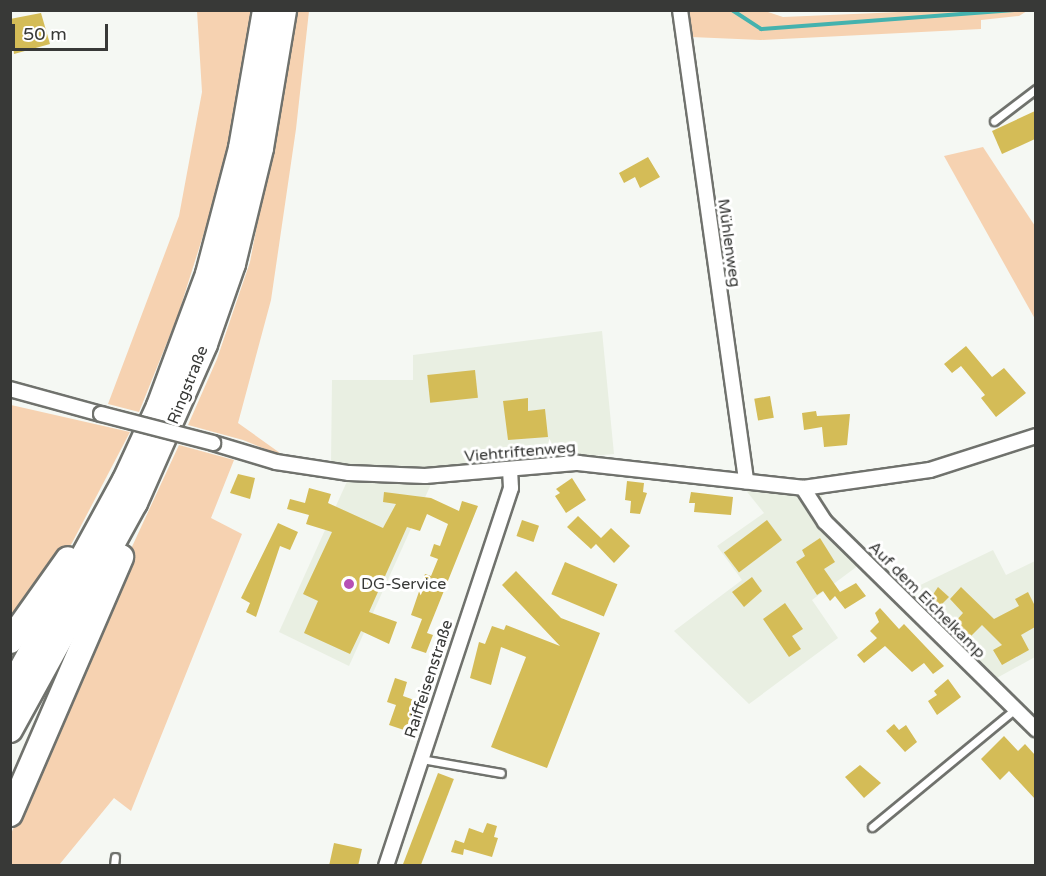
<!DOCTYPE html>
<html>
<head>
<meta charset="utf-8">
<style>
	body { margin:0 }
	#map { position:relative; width:1046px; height:876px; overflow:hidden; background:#f5f8f3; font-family:"Varela Round",sans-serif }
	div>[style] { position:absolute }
	.built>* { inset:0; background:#e9efe2 }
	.green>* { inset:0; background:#f6d2b1 }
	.stream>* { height:4px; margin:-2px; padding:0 2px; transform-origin:2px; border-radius:2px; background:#44b2ae }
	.building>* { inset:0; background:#d4bc57; transform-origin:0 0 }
	.roads { filter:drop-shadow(2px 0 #70726d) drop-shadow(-2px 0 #70726d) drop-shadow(0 2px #70726d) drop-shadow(0 -2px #70726d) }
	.lane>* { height:7px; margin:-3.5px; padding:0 3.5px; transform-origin:3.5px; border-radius:3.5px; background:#fff }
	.street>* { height:14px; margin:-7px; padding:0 7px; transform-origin:7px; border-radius:7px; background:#fff }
	.highway>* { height:24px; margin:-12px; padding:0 12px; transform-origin:12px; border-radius:12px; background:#fff }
	.bridges { filter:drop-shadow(2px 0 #70726d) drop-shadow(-2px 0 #70726d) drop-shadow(0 2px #70726d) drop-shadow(0 -2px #70726d) }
	.street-bridge>* { height:14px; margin:-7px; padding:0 7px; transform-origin:7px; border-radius:7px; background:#fff }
	.dots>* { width:16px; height:16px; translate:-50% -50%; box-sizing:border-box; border:3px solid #fff; border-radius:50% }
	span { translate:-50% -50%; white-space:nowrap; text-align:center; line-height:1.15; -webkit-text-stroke:6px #fff; paint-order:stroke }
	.street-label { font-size:16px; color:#383937 }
	.poi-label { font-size:16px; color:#383937 }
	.left { translate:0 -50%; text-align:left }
	.frame { position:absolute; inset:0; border:12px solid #383937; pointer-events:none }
	.scale { position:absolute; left:12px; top:24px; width:96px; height:27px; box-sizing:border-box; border:3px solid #383937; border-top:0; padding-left:8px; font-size:18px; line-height:21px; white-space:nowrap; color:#383937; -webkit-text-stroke:4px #fff; paint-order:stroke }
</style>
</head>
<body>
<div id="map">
	<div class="built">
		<div style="clip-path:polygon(602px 331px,614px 454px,427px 471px,331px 464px,332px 380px,413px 380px,413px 355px)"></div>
		<div style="clip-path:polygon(349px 477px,432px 482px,349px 666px,279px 632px)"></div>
		<div style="clip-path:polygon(744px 488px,823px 492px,821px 503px,871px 556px,812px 600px,838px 638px,749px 704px,674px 631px,742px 580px,717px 546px,764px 513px)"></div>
		<div style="clip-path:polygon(993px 550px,1006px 575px,1035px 561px,1035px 657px,995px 679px,908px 591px)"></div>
	</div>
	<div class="green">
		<div style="clip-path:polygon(197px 11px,255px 11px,230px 150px,178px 315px,139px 412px,108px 404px,179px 216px,202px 92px)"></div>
		<div style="clip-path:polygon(293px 11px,309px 11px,296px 129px,271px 300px,238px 423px,287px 458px,243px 440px,188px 425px,217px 359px,250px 262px,286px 71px)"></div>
		<div style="clip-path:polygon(924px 11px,1027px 11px,1019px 16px,981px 20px,981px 29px,761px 40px,691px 37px,689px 11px,765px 11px,783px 17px)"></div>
		<div style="clip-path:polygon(983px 147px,1035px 226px,1035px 319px,944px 156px)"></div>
		<div style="clip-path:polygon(11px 405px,130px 432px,72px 543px,11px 628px)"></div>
		<div style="clip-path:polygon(179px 445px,234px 460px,211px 518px,242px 534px,131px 811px,114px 798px,59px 865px,11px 866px,11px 834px,124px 564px)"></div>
	</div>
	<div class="stream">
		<div style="left:732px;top:10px;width:35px;rotate:33deg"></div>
		<div style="left:761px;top:29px;width:254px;rotate:-4.3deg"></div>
	</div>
	<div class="building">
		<div style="clip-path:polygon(41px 13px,50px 44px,14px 54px,10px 19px)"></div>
		<div style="clip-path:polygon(1035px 111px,1035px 139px,1002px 154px,992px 131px)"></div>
		<div style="clip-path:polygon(648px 157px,660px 177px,640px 188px,635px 177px,624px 183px,619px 173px)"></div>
		<div style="clip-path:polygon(966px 346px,992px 377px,1004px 368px,1026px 393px,996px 417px,981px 398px,985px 395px,961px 366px,952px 373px,944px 364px)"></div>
		<div style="left:475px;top:370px;width:28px;height:48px;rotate:84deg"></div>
		<div style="left:770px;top:396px;width:22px;height:16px;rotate:80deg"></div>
		<div style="clip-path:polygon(528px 398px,528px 411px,545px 409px,548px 437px,508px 440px,503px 401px)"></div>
		<div style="clip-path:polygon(816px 411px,817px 416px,850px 414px,847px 445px,824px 447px,822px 427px,804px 430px,802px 413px)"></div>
		<div style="clip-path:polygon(238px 474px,255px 478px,250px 499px,230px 493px)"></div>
		<div style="clip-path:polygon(572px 478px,586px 500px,566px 513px,555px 496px,560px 493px,556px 489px)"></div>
		<div style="clip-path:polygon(627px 481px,644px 483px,643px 492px,647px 493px,640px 514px,630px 513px,631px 501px,625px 500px)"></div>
		<div style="clip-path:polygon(309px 488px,331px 494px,328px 503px,383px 528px,396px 504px,383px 502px,384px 492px,431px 498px,459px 511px,462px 501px,478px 506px,427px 633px,433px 635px,426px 653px,411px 648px,422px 619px,411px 615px,425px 574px,431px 576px,438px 559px,430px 556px,434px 544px,440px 546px,448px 524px,427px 514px,420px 531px,407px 527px,369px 612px,397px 622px,389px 644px,361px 631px,350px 654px,304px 633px,318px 601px,303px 594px,332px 532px,306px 524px,309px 515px,287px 509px,290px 499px,305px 503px)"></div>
		<div style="clip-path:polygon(691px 492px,733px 497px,731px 515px,694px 512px,695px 503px,689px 503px)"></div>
		<div style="clip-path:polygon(578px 516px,601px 538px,611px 528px,630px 546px,614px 563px,596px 544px,591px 549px,567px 527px)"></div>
		<div style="left:522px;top:520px;width:18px;height:17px;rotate:19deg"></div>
		<div style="left:767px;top:520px;width:25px;height:54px;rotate:53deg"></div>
		<div style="clip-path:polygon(278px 523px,298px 532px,290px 550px,280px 546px,256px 617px,246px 612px,250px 603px,241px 598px)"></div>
		<div style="clip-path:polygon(820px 538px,835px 562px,824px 569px,840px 592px,856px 583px,866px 596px,845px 609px,835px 596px,830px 601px,823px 591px,817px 595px,796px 562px,805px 556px,802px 550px)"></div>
		<div style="left:565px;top:562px;width:57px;height:35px;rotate:23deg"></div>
		<div style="clip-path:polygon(516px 571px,561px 618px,600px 633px,547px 768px,491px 747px,526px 657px,501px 647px,491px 685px,470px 678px,479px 642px,485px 644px,492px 626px,504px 630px,506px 625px,560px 646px,502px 585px)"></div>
		<div style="clip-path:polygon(752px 577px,762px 591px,744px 607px,732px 592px)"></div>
		<div style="clip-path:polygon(938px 587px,949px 597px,939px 607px,930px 599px)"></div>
		<div style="clip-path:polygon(961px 587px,994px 619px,1019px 606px,1015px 599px,1028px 592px,1035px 606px,1035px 627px,1021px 635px,1029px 650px,1002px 665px,993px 650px,1002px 645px,982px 625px,970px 637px,955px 622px,963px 613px,950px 599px)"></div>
		<div style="clip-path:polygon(785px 603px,803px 629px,792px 636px,801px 649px,789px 657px,763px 619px)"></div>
		<div style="clip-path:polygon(880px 608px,899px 629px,904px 624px,944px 666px,933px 674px,924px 663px,912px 672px,885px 646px,864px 663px,857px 655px,877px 638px,870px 631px,879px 622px,875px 613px)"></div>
		<div style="clip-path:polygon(395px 678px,407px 682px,403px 696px,417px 701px,407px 731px,389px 725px,396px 705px,387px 702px)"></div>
		<div style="clip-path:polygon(948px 679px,961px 697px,937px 715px,928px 701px,937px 695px,934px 691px)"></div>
		<div style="clip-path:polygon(894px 724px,899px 730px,906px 725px,917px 742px,905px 752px,886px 731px)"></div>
		<div style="clip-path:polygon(1004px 736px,1018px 751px,1025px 744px,1035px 755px,1035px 799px,1009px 771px,1000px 780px,981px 759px)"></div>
		<div style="clip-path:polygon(860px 765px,881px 783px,864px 798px,845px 777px)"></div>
		<div style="left:438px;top:773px;width:17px;height:98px;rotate:21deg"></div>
		<div style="clip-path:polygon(487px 823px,497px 826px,494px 837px,498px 838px,492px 857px,464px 849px,463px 855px,451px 852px,455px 840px,464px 843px,469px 828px,483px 833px)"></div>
		<div style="clip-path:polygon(334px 843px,362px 849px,358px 866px,329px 866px)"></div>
	</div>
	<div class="roads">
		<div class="lane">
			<div style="left:994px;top:121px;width:53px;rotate:-37.3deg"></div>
			<div style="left:421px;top:759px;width:81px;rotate:9.9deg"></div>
			<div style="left:872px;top:827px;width:185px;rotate:-39.5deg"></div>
			<div style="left:114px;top:866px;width:9px;rotate:-84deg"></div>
		</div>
		<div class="street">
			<div style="left:680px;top:10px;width:476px;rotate:82deg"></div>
			<div style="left:10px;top:389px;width:94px;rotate:15.4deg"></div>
			<div style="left:213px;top:443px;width:66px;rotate:16.8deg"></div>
			<div style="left:276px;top:462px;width:74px;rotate:8.6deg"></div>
			<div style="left:349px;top:473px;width:76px;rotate:2.3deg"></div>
			<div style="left:425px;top:476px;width:154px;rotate:-4.9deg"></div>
			<div style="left:578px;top:463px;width:226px;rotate:6.3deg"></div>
			<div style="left:803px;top:488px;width:128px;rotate:-8.1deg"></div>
			<div style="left:930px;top:470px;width:111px;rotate:-17.8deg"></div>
			<div style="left:803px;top:488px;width:40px;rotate:57.1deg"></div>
			<div style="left:825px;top:522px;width:296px;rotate:44.5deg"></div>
			<div style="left:386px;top:866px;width:398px;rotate:-71.7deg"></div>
			<div style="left:511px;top:488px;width:19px;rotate:-93deg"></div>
		</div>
		<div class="highway">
			<div style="left:10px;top:641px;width:100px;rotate:-54.7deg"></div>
			<div style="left:10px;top:690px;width:239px;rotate:-61.3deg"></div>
			<div style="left:125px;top:480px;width:81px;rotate:-65.3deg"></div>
			<div style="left:159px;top:406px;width:141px;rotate:-69.6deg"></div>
			<div style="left:208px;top:274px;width:130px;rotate:-75.3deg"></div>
			<div style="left:241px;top:148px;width:140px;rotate:-80.1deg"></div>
			<div style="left:10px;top:730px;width:259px;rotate:-61.2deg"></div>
			<div style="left:135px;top:503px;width:174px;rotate:-66.2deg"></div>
			<div style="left:205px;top:344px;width:85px;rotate:-70.7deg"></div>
			<div style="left:233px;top:264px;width:119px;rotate:-76.4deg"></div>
			<div style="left:261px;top:148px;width:140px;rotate:-80.5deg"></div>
			<div style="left:10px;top:814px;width:280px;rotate:-66.6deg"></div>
		</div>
	</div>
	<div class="bridges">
		<div class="street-bridge">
			<div style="left:101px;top:414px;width:116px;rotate:14.5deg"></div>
		</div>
	</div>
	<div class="dots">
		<div style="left:349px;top:584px;background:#b750b5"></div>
	</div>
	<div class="street-label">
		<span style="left:729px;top:243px;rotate:82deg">Mühlenweg</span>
		<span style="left:188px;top:385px;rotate:-68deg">Ringstraße</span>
		<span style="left:520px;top:452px;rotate:-5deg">Viehtriftenweg</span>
		<span style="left:927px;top:600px;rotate:45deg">Auf dem Eichelkamp</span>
		<span style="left:429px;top:679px;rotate:-72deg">Raiffeisenstraße</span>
	</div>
	<div class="poi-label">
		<span class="left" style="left:361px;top:584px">DG-Service</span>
	</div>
	<div class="frame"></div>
	<div class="scale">50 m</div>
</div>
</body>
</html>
